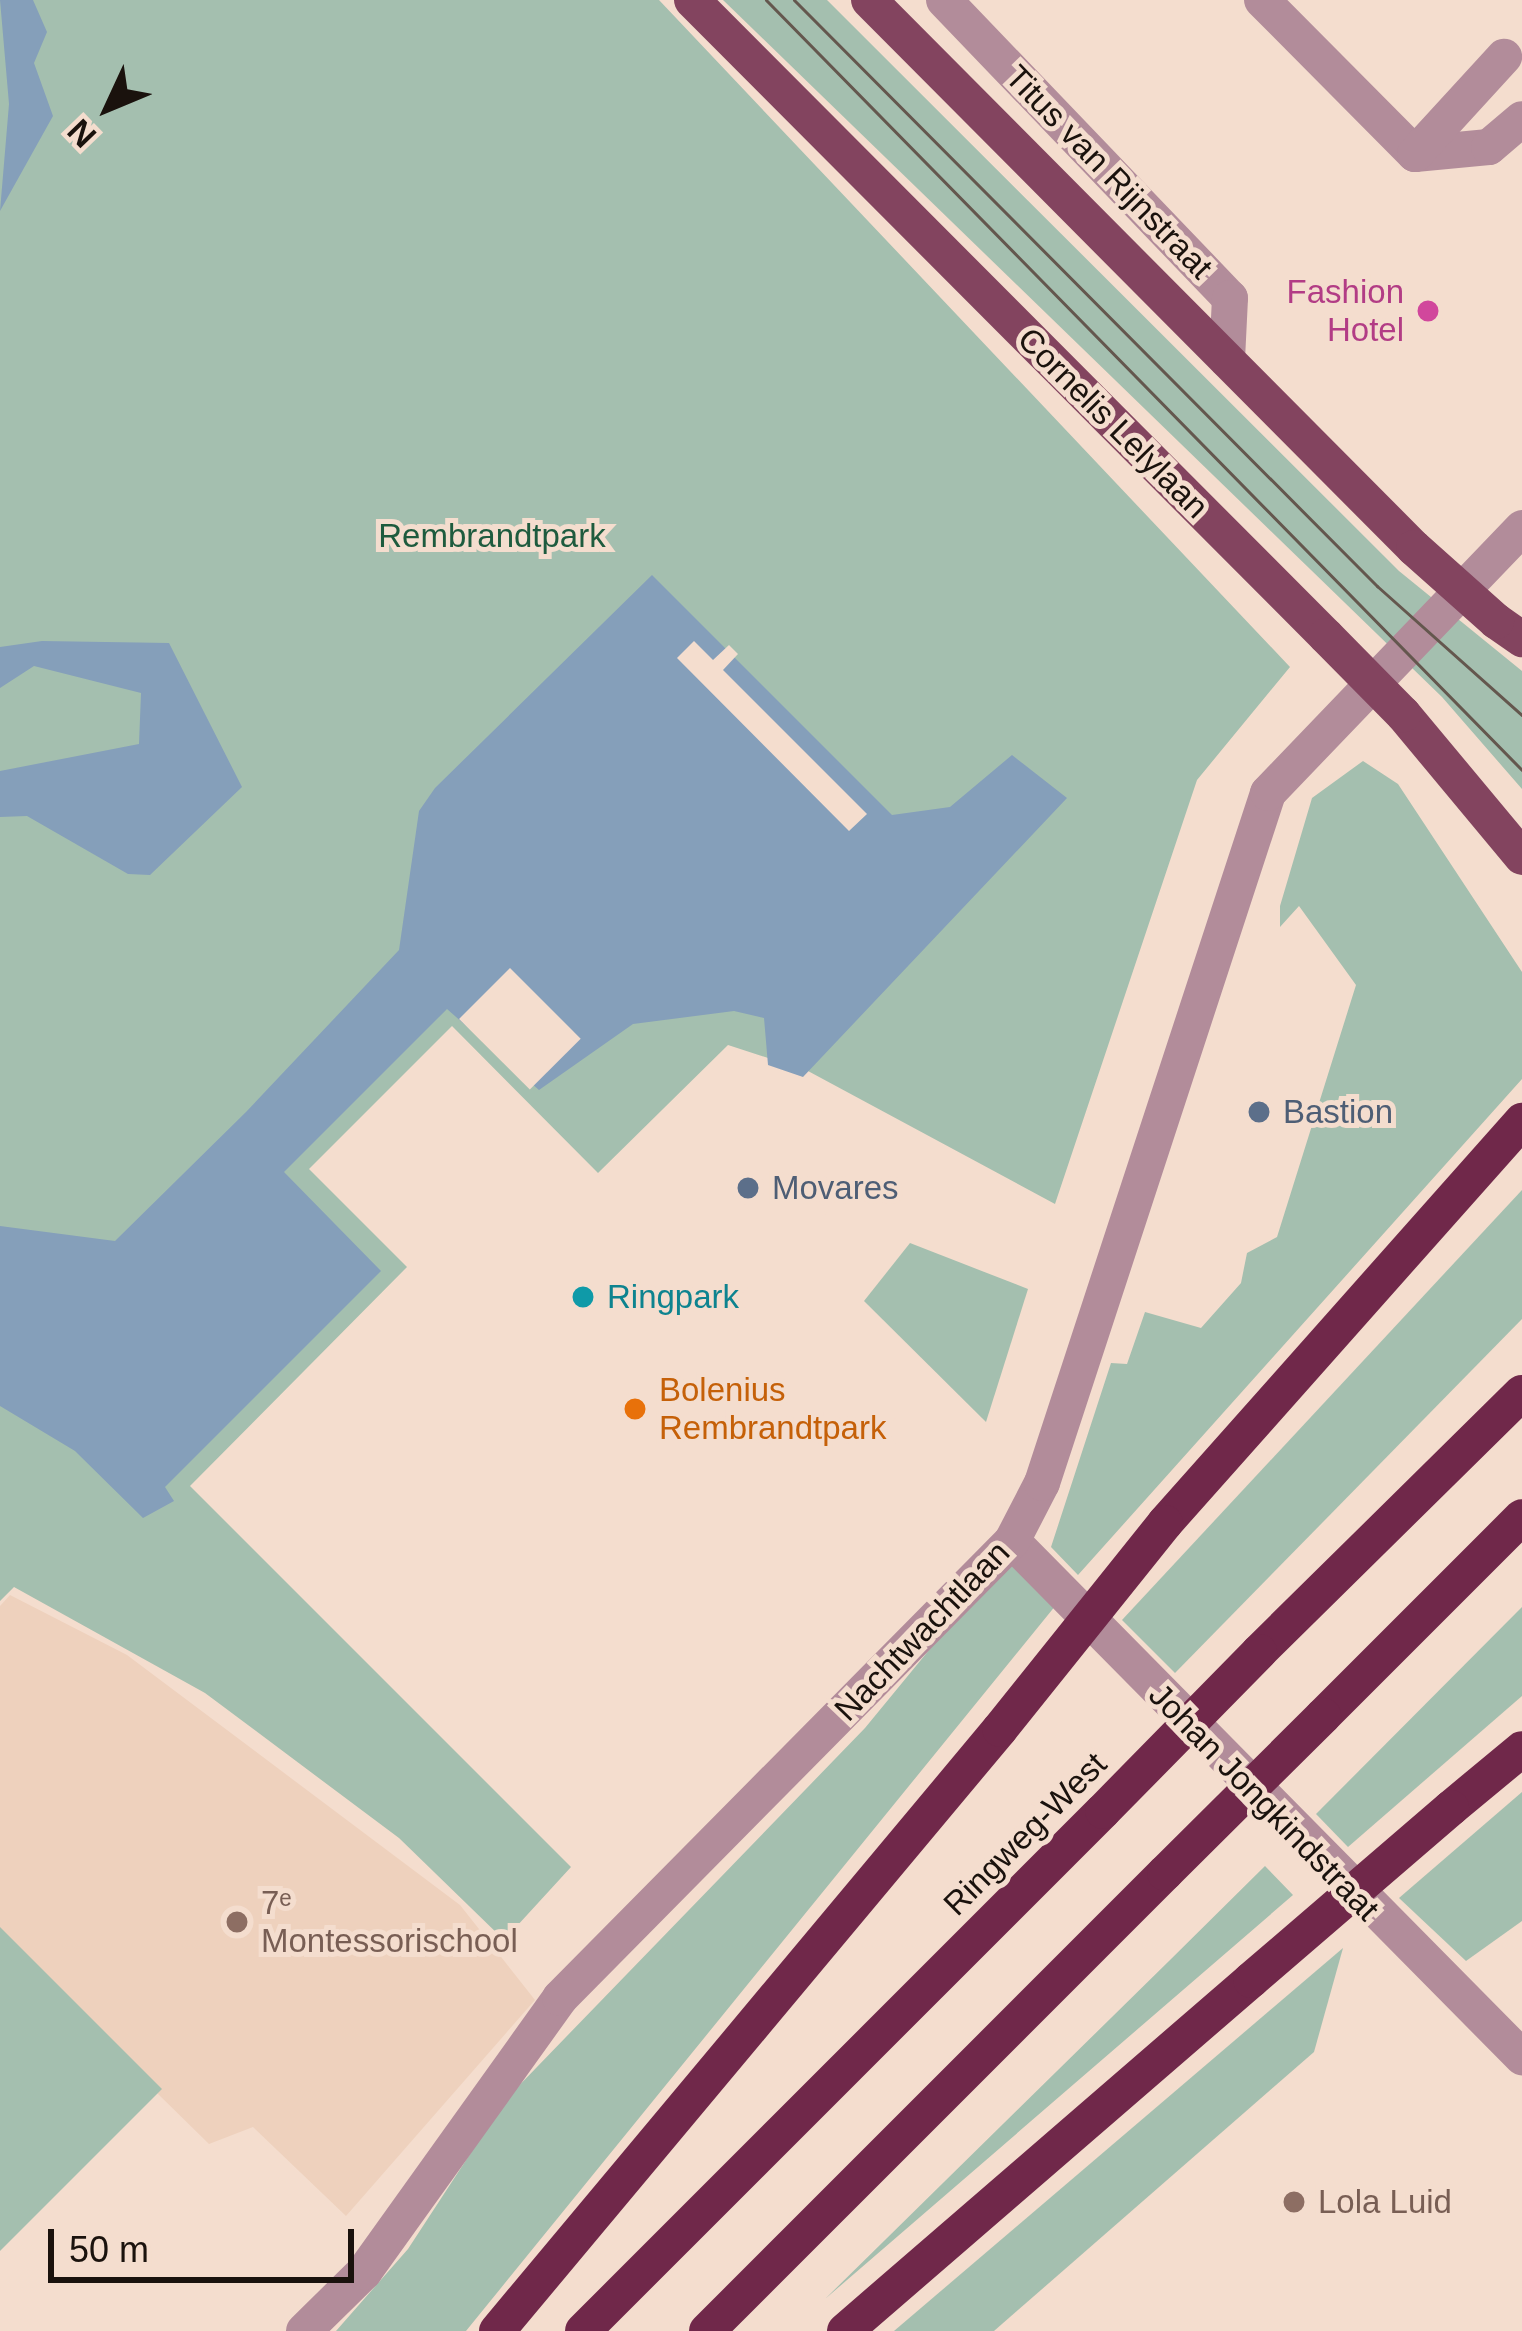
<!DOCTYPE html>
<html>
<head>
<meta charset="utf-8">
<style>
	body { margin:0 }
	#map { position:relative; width:1522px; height:2331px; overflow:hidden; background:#f4ddce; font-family:Arial,sans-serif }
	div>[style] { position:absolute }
	.built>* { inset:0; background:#eed1bd }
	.green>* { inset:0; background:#a4bfaf }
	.water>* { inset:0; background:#859fba }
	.pier>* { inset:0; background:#f4ddce; transform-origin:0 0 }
	.minor>* { height:36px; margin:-18px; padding:0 18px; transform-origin:18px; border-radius:18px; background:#b28c9a }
	.major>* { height:36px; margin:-18px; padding:0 18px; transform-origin:18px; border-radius:18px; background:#83445f }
	.highway>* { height:36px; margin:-18px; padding:0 18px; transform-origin:18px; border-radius:18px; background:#70284a }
	.tram>* { height:3px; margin:-1.5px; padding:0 1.5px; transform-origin:1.5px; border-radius:1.5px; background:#64574e }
	.major-bridge>* { height:36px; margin:-18px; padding:0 18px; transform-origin:18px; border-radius:18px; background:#83445f }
	.highway-bridge>* { height:36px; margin:-18px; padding:0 18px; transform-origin:18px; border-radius:18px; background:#70284a }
	.dots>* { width:33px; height:33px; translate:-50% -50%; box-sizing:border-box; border:6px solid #f4ddce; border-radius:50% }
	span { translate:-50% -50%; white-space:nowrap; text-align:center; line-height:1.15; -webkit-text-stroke:10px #f4ddce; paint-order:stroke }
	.street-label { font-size:33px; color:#1a120d }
	.hotel-label { font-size:33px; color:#b23c85 }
	.right { translate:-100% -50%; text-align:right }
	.park-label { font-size:33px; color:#1e5b3e }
	.service-label { font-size:33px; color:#4e5e75 }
	.left { translate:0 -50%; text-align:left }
	.culture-label { font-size:33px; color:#0d838f }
	.food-label { font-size:33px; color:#c56008 }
	.education-label { font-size:33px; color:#785e54 }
	.north { position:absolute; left:48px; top:48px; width:120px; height:120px; -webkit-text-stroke:9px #f4ddce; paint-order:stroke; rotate:226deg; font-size:33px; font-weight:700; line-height:48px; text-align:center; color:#1a120d }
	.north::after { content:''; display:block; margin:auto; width:42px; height:54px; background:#1a120d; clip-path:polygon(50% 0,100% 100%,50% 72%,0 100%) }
	.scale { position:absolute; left:48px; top:2229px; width:306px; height:54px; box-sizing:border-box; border:6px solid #1a120d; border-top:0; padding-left:15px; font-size:36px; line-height:42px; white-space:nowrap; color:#1a120d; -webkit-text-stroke:9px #f4ddce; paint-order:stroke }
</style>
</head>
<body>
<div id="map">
	<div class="built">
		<div style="clip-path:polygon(10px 1595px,127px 1655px,460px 1905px,535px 2000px,346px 2216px,253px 2127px,209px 2144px,0 1939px,0 1606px)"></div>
	</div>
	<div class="green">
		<div style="clip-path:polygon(0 0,659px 0,1290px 667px,1197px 780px,1055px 1204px,808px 1071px,728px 1045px,598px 1173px,452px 1026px,309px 1169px,407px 1267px,190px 1486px,571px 1867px,504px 1940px,399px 1838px,205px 1693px,14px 1587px,0 1601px)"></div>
		<div style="clip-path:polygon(723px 0,827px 0,1399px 571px,1522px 671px,1522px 789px,1442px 697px)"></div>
		<div style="clip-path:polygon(1363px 761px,1398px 784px,1522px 972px,1522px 1079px,1078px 1575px,1051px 1547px,1111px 1363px,1127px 1364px,1145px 1312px,1201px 1328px,1241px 1283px,1247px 1253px,1277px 1237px,1356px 985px,1299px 906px,1280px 927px,1280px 906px,1312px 798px)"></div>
		<div style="clip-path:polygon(1522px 1190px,1522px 1319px,1175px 1673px,1122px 1620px)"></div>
		<div style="clip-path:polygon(910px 1243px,1028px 1289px,986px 1422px,864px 1301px)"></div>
		<div style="clip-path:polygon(1008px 1554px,1056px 1605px,466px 2331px,336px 2331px,408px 2249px,506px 2099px,865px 1728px)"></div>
		<div style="clip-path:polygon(1522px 1607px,1522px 1696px,1348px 1847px,1316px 1814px)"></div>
		<div style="clip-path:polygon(1522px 1792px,1522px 1921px,1466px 1961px,1399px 1898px)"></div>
		<div style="clip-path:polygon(1265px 1866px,1293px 1895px,825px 2299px,1169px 1961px)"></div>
		<div style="clip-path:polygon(0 1927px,162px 2089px,0 2251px)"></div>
		<div style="clip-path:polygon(1343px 1948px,1314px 2052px,994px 2331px,894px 2331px)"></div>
	</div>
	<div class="water">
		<div style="clip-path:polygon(0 0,33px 0,47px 32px,34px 63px,53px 116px,0 211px,9px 104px)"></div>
		<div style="clip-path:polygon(652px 575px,892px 815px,950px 807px,1012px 755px,1067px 798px,803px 1077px,768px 1065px,764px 1018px,734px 1011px,633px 1024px,539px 1090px,447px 1009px,284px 1172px,381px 1271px,165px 1487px,174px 1501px,143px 1518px,75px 1451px,0 1406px,0 1226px,115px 1241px,246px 1112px,399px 950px,419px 811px,435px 788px)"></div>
		<div style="clip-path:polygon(42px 641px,169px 643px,242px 787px,150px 875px,128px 874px,27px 816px,0 817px,0 771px,139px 744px,141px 693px,34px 666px,0 688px,0 647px)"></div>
	</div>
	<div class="pier">
		<div style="clip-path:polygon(694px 641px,713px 660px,729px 645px,738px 654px,723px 670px,867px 814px,849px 831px,677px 658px)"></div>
		<div style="left:510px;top:968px;width:100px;height:72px;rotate:45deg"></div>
	</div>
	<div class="minor">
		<div style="left:944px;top:0;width:413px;rotate:46.2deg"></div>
		<div style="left:1230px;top:298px;width:62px;rotate:92.8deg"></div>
		<div style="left:1262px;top:0;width:217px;rotate:45.2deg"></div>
		<div style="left:1415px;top:154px;width:74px;rotate:-5.4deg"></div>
		<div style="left:1489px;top:147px;width:43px;rotate:-40.3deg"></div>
		<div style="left:1415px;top:154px;width:132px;rotate:-47.5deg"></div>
		<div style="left:1012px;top:1541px;width:726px;rotate:45.34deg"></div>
		<div style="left:304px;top:2331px;width:84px;rotate:-44.5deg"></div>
		<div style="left:364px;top:2272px;width:337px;rotate:-54.4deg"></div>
		<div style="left:560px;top:1998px;width:643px;rotate:-45.32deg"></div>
		<div style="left:1012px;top:1541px;width:65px;rotate:-62.7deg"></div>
		<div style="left:1042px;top:1483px;width:726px;rotate:-71.86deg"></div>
		<div style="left:1268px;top:793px;width:367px;rotate:-46.2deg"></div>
	</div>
	<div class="major">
		<div style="left:692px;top:0;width:898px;rotate:45.09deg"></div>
		<div style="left:869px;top:0;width:773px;rotate:45.16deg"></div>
		<div style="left:1496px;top:621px;width:32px;rotate:35deg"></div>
		<div style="left:1403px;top:714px;width:186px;rotate:50.2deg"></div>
	</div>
	<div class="highway">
		<div style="left:1165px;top:1523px;width:538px;rotate:-48.39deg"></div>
		<div style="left:1259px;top:1652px;width:369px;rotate:-44.6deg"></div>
		<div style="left:1323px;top:1716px;width:281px;rotate:-45deg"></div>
		<div style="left:1451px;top:1808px;width:92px;rotate:-39.7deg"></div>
		<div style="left:497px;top:2331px;width:784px;rotate:-50.12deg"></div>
		<div style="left:583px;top:2331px;width:735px;rotate:-45deg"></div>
		<div style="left:707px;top:2331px;width:648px;rotate:-45deg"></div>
		<div style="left:845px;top:2331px;width:537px;rotate:-40.84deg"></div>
	</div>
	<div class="tram">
		<div style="left:766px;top:0;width:1079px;rotate:45.53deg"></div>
		<div style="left:794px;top:0;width:827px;rotate:45.15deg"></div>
		<div style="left:1377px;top:586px;width:194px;rotate:41.7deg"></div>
	</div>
	<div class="major-bridge">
		<div style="left:1414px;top:548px;width:110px;rotate:41.7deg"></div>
		<div style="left:1326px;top:636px;width:110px;rotate:45.4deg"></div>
	</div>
	<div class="highway-bridge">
		<div style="left:1000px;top:1729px;width:264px;rotate:-51.3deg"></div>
		<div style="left:1103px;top:1811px;width:223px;rotate:-45.5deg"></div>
		<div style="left:1165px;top:1873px;width:223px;rotate:-44.8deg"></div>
		<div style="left:1251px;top:1980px;width:264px;rotate:-40.7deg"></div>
	</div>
	<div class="dots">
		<div style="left:1428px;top:311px;background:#d1479c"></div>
		<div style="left:1259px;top:1112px;background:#5c6f8a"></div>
		<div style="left:748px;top:1188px;background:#5c6f8a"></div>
		<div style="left:583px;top:1297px;background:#0f9aa8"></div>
		<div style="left:635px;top:1409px;background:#e8710a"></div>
		<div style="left:237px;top:1922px;background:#8d6e63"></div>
		<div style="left:1294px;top:2202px;background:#8d6e63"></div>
	</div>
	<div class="street-label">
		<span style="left:1109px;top:172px;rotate:46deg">Titus van Rijnstraat</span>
		<span style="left:1113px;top:423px;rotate:45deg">Cornelis Lelylaan</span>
		<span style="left:922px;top:1631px;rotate:-46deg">Nachtwachtlaan</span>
		<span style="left:1264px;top:1802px;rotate:46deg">Johan Jongkindstraat</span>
		<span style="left:1025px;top:1834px;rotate:-45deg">Ringweg-West</span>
	</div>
	<div class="hotel-label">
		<span class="right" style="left:1404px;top:311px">Fashion<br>Hotel</span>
	</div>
	<div class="park-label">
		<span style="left:492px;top:536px">Rembrandtpark</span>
	</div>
	<div class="service-label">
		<span class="left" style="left:1283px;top:1112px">Bastion</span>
		<span class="left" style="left:772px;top:1188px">Movares</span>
	</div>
	<div class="culture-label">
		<span class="left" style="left:607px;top:1297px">Ringpark</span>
	</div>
	<div class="food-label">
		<span class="left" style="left:659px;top:1409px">Bolenius<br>Rembrandtpark</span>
	</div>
	<div class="education-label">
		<span class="left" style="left:261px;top:1922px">7ᵉ<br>Montessorischool</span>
		<span class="left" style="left:1318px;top:2202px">Lola Luid</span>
	</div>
	<div class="north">N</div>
	<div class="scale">50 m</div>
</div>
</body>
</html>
